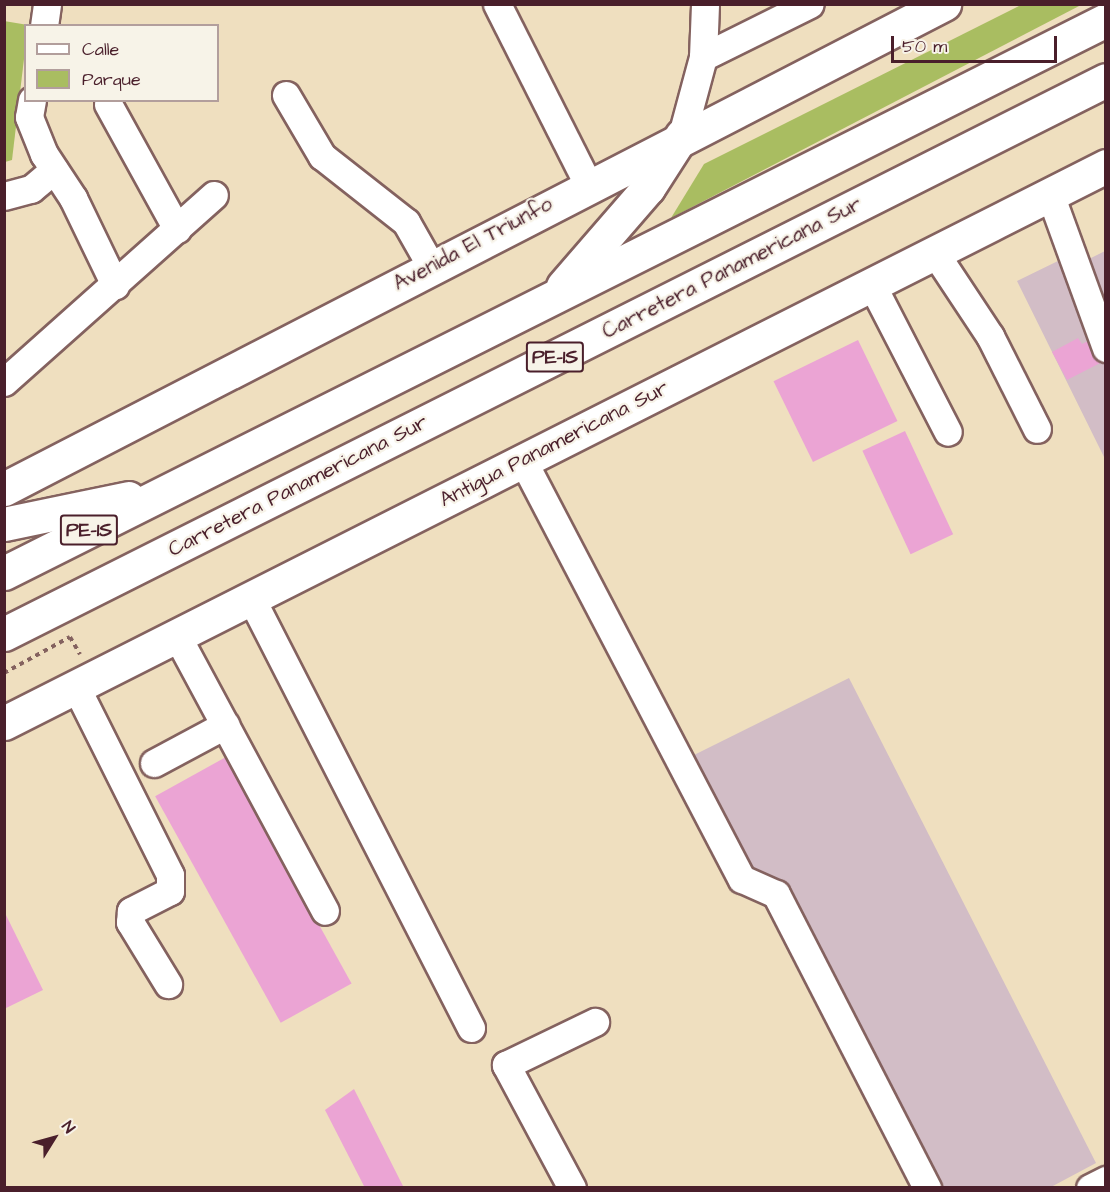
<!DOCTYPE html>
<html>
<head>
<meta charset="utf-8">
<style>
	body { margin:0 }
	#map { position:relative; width:1110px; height:1192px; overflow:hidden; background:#efdfbf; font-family:"Architects Daughter",sans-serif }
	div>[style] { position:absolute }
	.industrial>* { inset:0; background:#d2bdc6 }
	.green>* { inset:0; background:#a9bd61 }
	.building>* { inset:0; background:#eba4d4; transform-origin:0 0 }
	.path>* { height:4px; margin-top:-2px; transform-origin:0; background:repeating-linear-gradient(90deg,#84625f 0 4.5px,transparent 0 9px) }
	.roads { filter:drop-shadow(2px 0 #84625f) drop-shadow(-2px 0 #84625f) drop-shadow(0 2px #84625f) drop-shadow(0 -2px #84625f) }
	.minor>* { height:27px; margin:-13.5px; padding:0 13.5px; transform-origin:13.5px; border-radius:13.5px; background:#fff }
	.major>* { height:33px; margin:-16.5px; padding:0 16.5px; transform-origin:16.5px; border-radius:16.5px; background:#fff }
	.highway>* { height:33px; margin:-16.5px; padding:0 16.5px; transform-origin:16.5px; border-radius:16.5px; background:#fff }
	span { translate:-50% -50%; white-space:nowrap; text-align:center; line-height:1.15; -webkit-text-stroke:4.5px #f7f3e8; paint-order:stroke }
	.shield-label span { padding:2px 4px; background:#f7f3e8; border:2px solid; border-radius:4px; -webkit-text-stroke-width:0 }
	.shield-label { font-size:20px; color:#4a1f2b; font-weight:700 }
	.street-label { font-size:21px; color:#4a1f2b }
	.frame { position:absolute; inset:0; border:6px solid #4a1f2b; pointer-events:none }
	.legend { position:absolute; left:24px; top:24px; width:195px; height:78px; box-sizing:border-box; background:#f7f3e8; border:2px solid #b29e9c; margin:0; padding:8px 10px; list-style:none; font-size:18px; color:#4a1f2b }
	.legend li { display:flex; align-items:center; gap:12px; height:30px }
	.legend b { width:30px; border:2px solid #b29e9c }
	.north { position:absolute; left:24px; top:1108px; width:60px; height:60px; -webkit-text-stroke:4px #f7f3e8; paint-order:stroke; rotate:53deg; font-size:16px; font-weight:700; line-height:24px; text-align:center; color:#4a1f2b }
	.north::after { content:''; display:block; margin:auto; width:21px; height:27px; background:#4a1f2b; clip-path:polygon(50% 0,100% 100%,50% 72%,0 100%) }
	.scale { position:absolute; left:891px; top:36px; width:166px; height:27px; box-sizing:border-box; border:3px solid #4a1f2b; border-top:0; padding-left:8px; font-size:18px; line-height:21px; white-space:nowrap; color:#4a1f2b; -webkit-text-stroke:4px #f7f3e8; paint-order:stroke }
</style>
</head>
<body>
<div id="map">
	<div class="industrial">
		<div style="clip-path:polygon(1105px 251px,1105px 459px,1017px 281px,1060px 260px,1065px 271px)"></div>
		<div style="clip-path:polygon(849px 678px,1096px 1163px,1051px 1187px,915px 1187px,694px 755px)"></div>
	</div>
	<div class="green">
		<div style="clip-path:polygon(1023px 4px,1081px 5px,671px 218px,704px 164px)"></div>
		<div style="clip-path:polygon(4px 21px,28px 25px,12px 160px,5px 162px)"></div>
	</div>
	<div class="building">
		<div style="clip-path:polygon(1078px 338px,1082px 344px,1092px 339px,1104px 361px,1067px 380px,1052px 352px)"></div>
		<div style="left:858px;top:340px;width:90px;height:94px;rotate:64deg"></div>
		<div style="left:905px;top:431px;width:114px;height:47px;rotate:65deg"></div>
		<div style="left:226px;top:757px;width:259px;height:81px;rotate:61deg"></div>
		<div style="clip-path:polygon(4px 911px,43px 990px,4px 1009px)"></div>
		<div style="clip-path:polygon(354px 1089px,404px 1188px,365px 1188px,325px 1110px)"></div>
	</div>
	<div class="path">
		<div style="left:4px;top:673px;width:75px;rotate:-28.6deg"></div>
		<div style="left:70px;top:637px;width:20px;rotate:60deg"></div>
	</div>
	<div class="roads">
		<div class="minor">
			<div style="left:497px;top:4px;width:202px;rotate:63.2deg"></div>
			<div style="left:44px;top:26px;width:22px;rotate:-82deg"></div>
			<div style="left:703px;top:57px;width:119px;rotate:-26.4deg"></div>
			<div style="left:286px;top:95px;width:71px;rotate:59.5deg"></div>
			<div style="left:322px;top:156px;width:107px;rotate:38.2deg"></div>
			<div style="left:406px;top:222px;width:51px;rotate:60.4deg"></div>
			<div style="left:32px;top:100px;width:17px;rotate:100deg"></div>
			<div style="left:29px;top:117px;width:40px;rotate:68deg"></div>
			<div style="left:44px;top:154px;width:53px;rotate:56.6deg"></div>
			<div style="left:73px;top:198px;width:97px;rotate:64.2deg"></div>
			<div style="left:108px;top:104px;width:143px;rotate:61.1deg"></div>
			<div style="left:682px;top:135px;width:81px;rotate:-74.9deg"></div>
			<div style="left:703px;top:57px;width:53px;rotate:-87.8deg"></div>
			<div style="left:1050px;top:194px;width:164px;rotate:70deg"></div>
			<div style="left:4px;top:196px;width:28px;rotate:-15deg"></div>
			<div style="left:31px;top:189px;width:30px;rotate:-40deg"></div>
			<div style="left:935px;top:253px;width:100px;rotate:56.5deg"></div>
			<div style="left:990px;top:336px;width:104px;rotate:63.2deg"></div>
			<div style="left:872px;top:285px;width:165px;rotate:62.7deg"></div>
			<div style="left:4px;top:382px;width:281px;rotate:-41.7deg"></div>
			<div style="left:522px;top:459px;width:474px;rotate:62.4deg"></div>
			<div style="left:742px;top:879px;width:37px;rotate:24deg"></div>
			<div style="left:776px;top:894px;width:331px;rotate:62.8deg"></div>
			<div style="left:251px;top:598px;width:483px;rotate:62.9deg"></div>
			<div style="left:177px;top:636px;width:312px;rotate:61.7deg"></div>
			<div style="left:76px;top:687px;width:210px;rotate:63.4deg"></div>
			<div style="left:170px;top:875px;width:16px;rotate:90deg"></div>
			<div style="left:170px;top:891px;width:44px;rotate:152.9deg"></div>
			<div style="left:131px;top:911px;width:11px;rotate:95deg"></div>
			<div style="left:130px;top:922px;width:73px;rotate:58.5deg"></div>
			<div style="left:154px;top:763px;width:81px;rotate:-28.2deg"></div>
			<div style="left:572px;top:1188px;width:140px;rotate:-118.2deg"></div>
			<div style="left:506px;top:1065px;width:99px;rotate:-25.8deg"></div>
			<div style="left:1090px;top:1188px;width:18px;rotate:-27deg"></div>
		</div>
		<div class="major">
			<div style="left:4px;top:489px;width:1058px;rotate:-27.29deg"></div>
			<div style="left:4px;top:723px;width:1235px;rotate:-26.81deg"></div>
		</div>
		<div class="highway">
			<div style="left:563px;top:286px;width:130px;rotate:-49.1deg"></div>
			<div style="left:648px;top:188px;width:63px;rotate:-57.3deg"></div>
			<div style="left:4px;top:524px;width:127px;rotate:-11.8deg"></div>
			<div style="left:4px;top:573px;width:1233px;rotate:-26.65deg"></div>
			<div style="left:4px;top:634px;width:1233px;rotate:-26.69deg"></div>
		</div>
	</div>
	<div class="shield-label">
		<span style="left:555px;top:357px">PE-1S</span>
		<span style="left:89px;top:530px">PE-1S</span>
	</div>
	<div class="street-label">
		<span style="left:473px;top:244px;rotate:-28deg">Avenida El Triunfo</span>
		<span style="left:732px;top:268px;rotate:-27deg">Carretera Panamericana Sur</span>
		<span style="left:554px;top:444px;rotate:-27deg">Antigua Panamericana Sur</span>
		<span style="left:298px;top:486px;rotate:-27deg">Carretera Panamericana Sur</span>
	</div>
	<div class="frame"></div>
	<ul class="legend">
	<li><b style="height:8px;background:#fff"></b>Calle</li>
	<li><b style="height:16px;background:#a9bd61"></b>Parque</li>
	</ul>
	<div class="north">N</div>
	<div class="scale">50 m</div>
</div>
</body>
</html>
